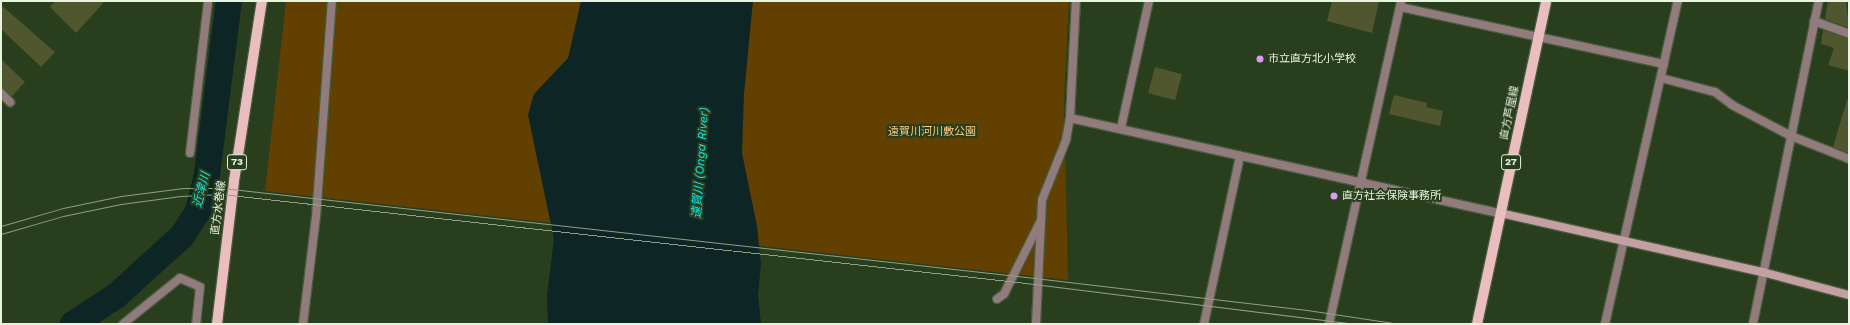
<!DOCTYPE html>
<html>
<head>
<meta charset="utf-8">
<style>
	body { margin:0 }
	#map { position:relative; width:1850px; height:325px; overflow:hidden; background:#293e1d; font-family:"Work Sans","Noto Sans JP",sans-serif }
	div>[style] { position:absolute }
	.green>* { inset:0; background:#614001 }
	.water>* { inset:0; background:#0d2525 }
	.river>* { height:26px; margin:-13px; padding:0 13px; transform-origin:13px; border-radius:13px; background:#0d2525 }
	.building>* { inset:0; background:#50562e; transform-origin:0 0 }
	.roads { filter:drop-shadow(1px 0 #475b3c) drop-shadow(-1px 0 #475b3c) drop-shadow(0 1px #475b3c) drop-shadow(0 -1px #475b3c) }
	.lane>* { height:8px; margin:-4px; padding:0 4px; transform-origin:4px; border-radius:4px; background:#917b7c }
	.street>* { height:8px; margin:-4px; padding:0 4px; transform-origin:4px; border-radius:4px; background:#917b7c }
	.secondary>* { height:8px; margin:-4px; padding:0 4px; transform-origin:4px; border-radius:4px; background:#c3a0a2 }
	.primary>* { height:10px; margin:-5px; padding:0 5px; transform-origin:5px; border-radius:5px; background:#eabdbf }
	.tram>* { height:1px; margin:-0.5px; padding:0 0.5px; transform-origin:0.5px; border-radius:0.5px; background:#8fa086 }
	.dots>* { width:11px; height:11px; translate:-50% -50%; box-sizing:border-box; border:2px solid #293e1d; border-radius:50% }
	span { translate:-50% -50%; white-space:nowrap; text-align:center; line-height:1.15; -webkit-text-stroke:4px #293e1d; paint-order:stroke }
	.shield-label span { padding:1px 3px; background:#293e1d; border:1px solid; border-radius:3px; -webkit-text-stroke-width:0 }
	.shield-label { font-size:10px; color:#e6f4e0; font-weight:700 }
	.poi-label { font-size:11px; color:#e6f4e0 }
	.left { translate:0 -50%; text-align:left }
	.street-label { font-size:11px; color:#e6f4e0 }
	.park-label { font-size:11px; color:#fbc87f }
	.water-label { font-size:12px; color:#0de9ea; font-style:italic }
	.frame { position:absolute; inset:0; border:2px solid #e6f4e0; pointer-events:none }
</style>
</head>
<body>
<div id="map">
	<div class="green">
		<div style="clip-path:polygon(286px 1px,1069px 1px,1064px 99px,1068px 280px,265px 191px)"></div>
	</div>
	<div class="water">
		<div style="clip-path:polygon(581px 1px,753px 1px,744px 94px,742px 153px,757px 226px,761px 264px,758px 295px,761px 324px,548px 324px,547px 296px,554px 239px,528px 115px,534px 94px,568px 58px)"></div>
	</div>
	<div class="river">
		<div style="left:73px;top:324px;width:51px;rotate:-33.1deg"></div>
		<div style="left:116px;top:296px;width:89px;rotate:-42.3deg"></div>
		<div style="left:182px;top:236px;width:30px;rotate:-57deg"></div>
		<div style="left:198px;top:211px;width:38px;rotate:-76deg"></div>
		<div style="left:207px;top:174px;width:174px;rotate:-82.8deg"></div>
	</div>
	<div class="building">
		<div style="clip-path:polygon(55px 1px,105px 1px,76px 33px,50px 7px)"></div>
		<div style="clip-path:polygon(1332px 1px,1379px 1px,1372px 33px,1327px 21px)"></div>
		<div style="clip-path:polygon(1828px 1px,1846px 1px,1849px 28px,1825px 19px)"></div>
		<div style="clip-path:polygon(1px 5px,55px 52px,41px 67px,1px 29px)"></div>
		<div style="clip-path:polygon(1823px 30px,1849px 39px,1849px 71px,1828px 65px,1834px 48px,1821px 44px)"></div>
		<div style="clip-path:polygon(1px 59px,25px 82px,12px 96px,1px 88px)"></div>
		<div style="left:1155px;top:67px;width:28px;height:27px;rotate:15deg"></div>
		<div style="clip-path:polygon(1394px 95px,1427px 103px,1426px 107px,1443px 111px,1440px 126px,1389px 114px)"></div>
		<div style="clip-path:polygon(1847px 100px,1849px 100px,1849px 153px,1833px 147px)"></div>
	</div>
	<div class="roads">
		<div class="lane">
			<div style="left:1px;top:93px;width:13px;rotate:45deg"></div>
			<div style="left:997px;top:299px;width:9px;rotate:-36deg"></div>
			<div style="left:1004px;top:294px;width:83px;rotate:-63.4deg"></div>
			<div style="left:123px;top:324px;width:73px;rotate:-38.9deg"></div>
			<div style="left:180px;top:278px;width:22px;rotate:24deg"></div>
			<div style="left:200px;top:287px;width:37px;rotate:96deg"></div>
			<div style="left:303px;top:324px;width:108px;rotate:-83.1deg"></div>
			<div style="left:316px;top:217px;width:217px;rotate:-85.8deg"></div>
		</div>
		<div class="street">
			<div style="left:1400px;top:7px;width:270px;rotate:12.2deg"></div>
			<div style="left:1814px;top:21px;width:37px;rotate:20deg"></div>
			<div style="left:1661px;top:78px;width:56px;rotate:14.5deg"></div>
			<div style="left:1715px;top:92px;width:21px;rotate:37deg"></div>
			<div style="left:1732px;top:105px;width:67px;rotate:27.7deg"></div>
			<div style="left:1791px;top:136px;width:62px;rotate:21.6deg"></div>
			<div style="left:1070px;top:118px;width:440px;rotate:12.5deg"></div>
			<div style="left:1121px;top:128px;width:130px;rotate:-77.6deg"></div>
			<div style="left:190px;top:153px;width:153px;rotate:-83.2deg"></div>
			<div style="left:1036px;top:324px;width:124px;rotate:-87.2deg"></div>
			<div style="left:1042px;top:200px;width:65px;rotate:-68.2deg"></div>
			<div style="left:1066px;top:140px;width:22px;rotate:-80deg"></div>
			<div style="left:1070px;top:118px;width:117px;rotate:-87.1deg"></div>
			<div style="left:1204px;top:324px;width:172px;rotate:-77.9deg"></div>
			<div style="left:1329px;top:324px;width:331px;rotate:-77.4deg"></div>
			<div style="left:1605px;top:324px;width:331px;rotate:-77.3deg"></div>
			<div style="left:1753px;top:324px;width:330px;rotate:-78.5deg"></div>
		</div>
		<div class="secondary">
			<div style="left:1500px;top:213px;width:269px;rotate:12.7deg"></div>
			<div style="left:1762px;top:272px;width:90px;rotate:14.8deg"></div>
		</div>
		<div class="primary">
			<div style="left:217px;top:324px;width:144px;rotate:-83.2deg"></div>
			<div style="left:234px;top:181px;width:182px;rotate:-81.2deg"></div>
			<div style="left:1477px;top:324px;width:330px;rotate:-77.9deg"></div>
		</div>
	</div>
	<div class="tram">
		<div style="left:1px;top:226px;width:65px;rotate:-16.2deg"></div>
		<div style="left:63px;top:208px;width:59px;rotate:-11.7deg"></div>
		<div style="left:121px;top:196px;width:63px;rotate:-7.4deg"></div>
		<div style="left:183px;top:188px;width:39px"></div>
		<div style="left:222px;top:188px;width:809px;rotate:6.32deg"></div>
		<div style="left:1026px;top:277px;width:283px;rotate:6.7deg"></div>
		<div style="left:1307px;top:310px;width:94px;rotate:8.6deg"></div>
		<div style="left:1px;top:234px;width:65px;rotate:-16.2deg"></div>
		<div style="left:63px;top:216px;width:59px;rotate:-11.7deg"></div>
		<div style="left:121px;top:204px;width:60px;rotate:-7.7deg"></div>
		<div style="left:180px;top:196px;width:41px;rotate:-2.8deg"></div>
		<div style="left:221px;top:194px;width:810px;rotate:6.31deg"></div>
		<div style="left:1026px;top:283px;width:332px;rotate:7.1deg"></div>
	</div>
	<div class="dots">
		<div style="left:1260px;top:59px;background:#db9af6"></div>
		<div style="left:1334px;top:196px;background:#db9af6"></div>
	</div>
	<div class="shield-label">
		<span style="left:237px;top:162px">73</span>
		<span style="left:1511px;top:162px">27</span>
	</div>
	<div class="poi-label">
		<span class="left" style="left:1268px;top:59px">市立直方北小学校</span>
		<span class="left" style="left:1342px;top:196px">直方社会保険事務所</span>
	</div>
	<div class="street-label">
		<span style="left:1510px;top:113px;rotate:-78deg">直方芦屋線</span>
		<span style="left:219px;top:208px;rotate:-83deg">直方水巻線</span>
	</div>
	<div class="park-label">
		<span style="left:932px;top:132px">遠賀川河川敷公園</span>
	</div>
	<div class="water-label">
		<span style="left:701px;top:163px;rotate:-86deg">遠賀川 (Onga River)</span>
		<span style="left:202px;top:190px;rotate:-76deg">近津川</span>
	</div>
	<div class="frame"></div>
</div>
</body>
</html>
